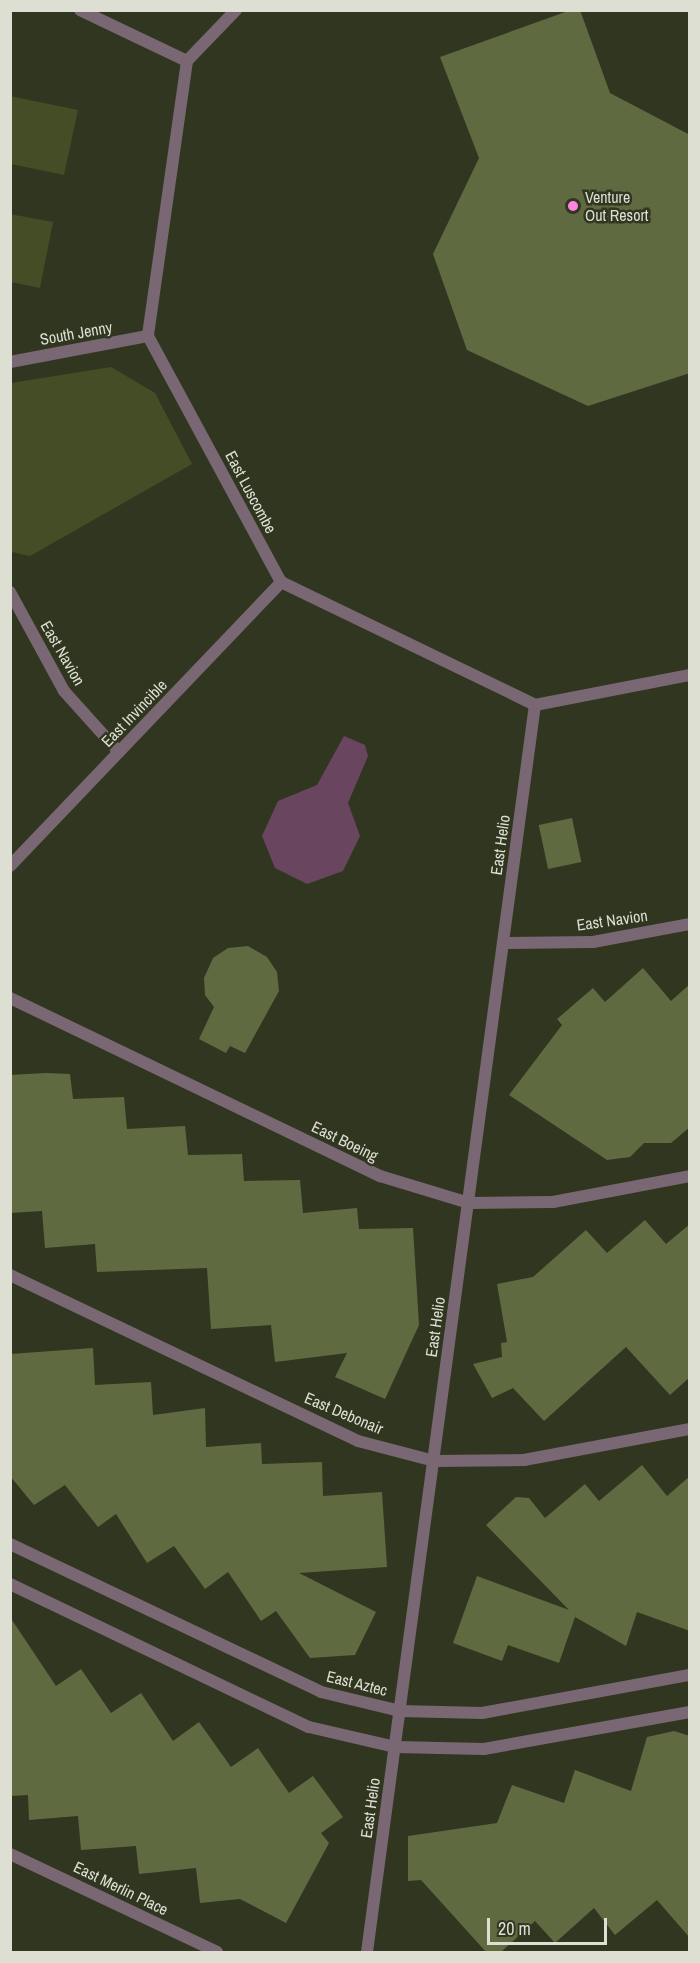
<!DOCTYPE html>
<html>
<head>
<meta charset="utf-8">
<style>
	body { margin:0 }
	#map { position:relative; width:700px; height:1963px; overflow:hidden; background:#313620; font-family:"Archivo Narrow",sans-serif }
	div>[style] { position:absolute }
	.green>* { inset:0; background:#454d26 }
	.water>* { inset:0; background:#69455f }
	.building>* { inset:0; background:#606a40; transform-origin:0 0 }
	.lane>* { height:12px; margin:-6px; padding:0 6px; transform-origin:6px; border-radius:6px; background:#796873 }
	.dots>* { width:16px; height:16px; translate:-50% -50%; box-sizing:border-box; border:3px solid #313620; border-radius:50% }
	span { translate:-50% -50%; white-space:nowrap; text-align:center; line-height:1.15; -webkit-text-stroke:5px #313620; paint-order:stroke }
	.poi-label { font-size:16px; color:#dcdfd2 }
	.left { translate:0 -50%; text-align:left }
	.street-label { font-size:16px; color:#dcdfd2 }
	.frame { position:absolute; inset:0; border:12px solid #dcdfd2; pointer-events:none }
	.scale { position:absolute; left:487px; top:1918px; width:120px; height:27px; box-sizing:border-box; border:3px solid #dcdfd2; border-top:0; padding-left:8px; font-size:18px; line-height:21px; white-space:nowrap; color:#dcdfd2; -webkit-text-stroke:4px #313620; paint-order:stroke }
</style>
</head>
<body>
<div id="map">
	<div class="green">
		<div style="clip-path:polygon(10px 96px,78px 110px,64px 175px,11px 164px)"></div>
		<div style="clip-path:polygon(10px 214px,53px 222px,40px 288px,11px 282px)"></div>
		<div style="clip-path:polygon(111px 367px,155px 393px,192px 464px,30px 556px,12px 552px,11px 383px)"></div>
	</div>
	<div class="water">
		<div style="clip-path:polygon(344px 736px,365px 745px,368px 756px,348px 803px,360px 836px,343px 871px,307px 884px,275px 868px,262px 836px,278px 801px,317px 785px)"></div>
	</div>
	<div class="building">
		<div style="clip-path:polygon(571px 10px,580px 10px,610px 93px,690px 135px,690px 373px,588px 406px,467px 350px,433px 254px,479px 158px,440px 57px)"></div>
		<div style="left:572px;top:818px;width:45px;height:34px;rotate:78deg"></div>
		<div style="clip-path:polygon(248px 946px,267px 957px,277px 972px,279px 991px,245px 1053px,230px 1046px,226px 1053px,199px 1039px,214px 1007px,205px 995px,204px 978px,213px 958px,228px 948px)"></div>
		<div style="clip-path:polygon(643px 968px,671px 1001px,690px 984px,690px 1127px,671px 1143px,644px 1143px,630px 1157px,607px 1160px,509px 1095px,562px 1025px,557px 1019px,593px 988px,605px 1002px)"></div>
		<div style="clip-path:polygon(46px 1073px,70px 1074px,73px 1099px,124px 1097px,127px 1129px,185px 1126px,188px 1155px,242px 1154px,244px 1181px,300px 1180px,303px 1213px,357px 1208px,359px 1229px,413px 1228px,419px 1325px,385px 1399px,335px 1377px,347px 1353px,275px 1362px,271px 1325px,211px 1329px,207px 1268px,97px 1272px,95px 1244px,45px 1248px,42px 1211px,10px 1213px,10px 1075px)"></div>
		<div style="clip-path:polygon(645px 1220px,666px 1244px,690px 1224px,690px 1377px,670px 1395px,626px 1347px,544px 1421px,513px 1388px,492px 1398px,473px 1364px,502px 1357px,501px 1343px,507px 1342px,497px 1284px,533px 1277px,586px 1230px,607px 1253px)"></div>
		<div style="clip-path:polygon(93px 1348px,95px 1385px,151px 1382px,153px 1415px,205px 1408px,206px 1447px,261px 1443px,262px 1464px,322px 1462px,323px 1496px,382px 1492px,387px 1567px,299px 1573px,376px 1612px,355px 1655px,310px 1658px,276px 1611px,261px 1621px,228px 1572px,205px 1589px,174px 1546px,147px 1563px,116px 1514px,98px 1527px,65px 1485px,34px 1505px,10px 1476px,10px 1354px)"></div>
		<div style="clip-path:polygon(642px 1465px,667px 1496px,690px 1476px,690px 1631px,637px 1612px,626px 1646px,575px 1617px,559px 1663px,508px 1645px,502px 1661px,453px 1643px,477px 1576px,569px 1610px,486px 1525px,516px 1497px,529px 1498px,545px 1518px,585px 1484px,599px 1501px)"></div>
		<div style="clip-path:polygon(10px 1617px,56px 1686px,81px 1669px,111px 1713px,141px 1693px,173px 1741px,199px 1722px,231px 1767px,258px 1748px,289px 1793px,313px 1776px,343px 1817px,321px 1833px,329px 1843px,286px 1923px,240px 1899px,200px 1903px,196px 1868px,139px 1874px,136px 1846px,81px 1850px,78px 1816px,29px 1820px,28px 1795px,10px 1796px)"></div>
		<div style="clip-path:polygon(674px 1731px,690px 1736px,690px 1938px,657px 1900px,615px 1935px,594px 1908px,555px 1943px,535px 1921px,500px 1953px,487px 1953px,421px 1880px,408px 1881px,408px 1836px,497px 1823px,512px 1785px,564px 1803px,575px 1770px,631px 1791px,647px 1737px)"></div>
	</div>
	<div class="lane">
		<div style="left:80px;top:10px;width:119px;rotate:25.5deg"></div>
		<div style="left:236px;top:10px;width:71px;rotate:133.9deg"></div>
		<div style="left:187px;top:61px;width:278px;rotate:98.1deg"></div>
		<div style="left:148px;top:336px;width:280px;rotate:61.6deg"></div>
		<div style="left:281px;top:582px;width:282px;rotate:25.8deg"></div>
		<div style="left:535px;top:705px;width:158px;rotate:-11deg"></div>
		<div style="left:10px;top:362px;width:140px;rotate:-10.7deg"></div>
		<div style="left:10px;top:592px;width:113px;rotate:61.4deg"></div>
		<div style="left:64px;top:691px;width:82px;rotate:48deg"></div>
		<div style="left:10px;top:866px;width:393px;rotate:-46.3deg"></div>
		<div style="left:503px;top:943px;width:90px;rotate:-0.6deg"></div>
		<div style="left:593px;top:942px;width:99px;rotate:-10.5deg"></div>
		<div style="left:10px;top:998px;width:411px;rotate:25.7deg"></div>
		<div style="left:380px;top:1176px;width:93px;rotate:16.9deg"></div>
		<div style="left:469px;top:1203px;width:84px;rotate:-0.7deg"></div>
		<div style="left:553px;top:1202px;width:139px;rotate:-10.7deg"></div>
		<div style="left:10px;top:1275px;width:386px;rotate:25.5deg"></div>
		<div style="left:358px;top:1441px;width:79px;rotate:14.7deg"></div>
		<div style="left:434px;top:1461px;width:90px;rotate:-0.6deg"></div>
		<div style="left:524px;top:1460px;width:169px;rotate:-10.6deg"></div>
		<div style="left:10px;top:1544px;width:344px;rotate:25.4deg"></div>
		<div style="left:321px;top:1692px;width:81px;rotate:13.5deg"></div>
		<div style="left:400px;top:1711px;width:82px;rotate:1.4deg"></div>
		<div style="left:482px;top:1713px;width:211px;rotate:-10.4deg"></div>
		<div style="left:10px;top:1584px;width:331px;rotate:25.6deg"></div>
		<div style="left:309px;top:1727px;width:88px;rotate:13.1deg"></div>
		<div style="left:395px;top:1747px;width:89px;rotate:1.3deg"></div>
		<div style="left:484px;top:1749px;width:209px;rotate:-10.2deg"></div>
		<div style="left:10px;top:1854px;width:229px;rotate:25.3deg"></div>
		<div style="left:367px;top:1952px;width:1258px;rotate:-82.33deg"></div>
	</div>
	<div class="dots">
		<div style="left:573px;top:206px;background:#fe85df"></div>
	</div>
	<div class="poi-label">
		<span class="left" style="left:585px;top:206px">Venture<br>Out Resort</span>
	</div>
	<div class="street-label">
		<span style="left:76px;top:333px;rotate:-10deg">South Jenny</span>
		<span style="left:251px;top:492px;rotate:62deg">East Luscombe</span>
		<span style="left:63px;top:653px;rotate:60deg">East Navion</span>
		<span style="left:134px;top:713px;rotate:-46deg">East Invincible</span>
		<span style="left:500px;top:845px;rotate:-82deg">East Helio</span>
		<span style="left:612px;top:920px;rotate:-8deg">East Navion</span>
		<span style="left:345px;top:1141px;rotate:26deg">East Boeing</span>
		<span style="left:435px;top:1327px;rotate:-82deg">East Helio</span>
		<span style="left:344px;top:1413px;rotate:23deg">East Debonair</span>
		<span style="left:357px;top:1683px;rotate:14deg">East Aztec</span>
		<span style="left:370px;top:1808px;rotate:-82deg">East Helio</span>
		<span style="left:121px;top:1888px;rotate:26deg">East Merlin Place</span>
	</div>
	<div class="frame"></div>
	<div class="scale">20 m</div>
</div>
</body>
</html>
